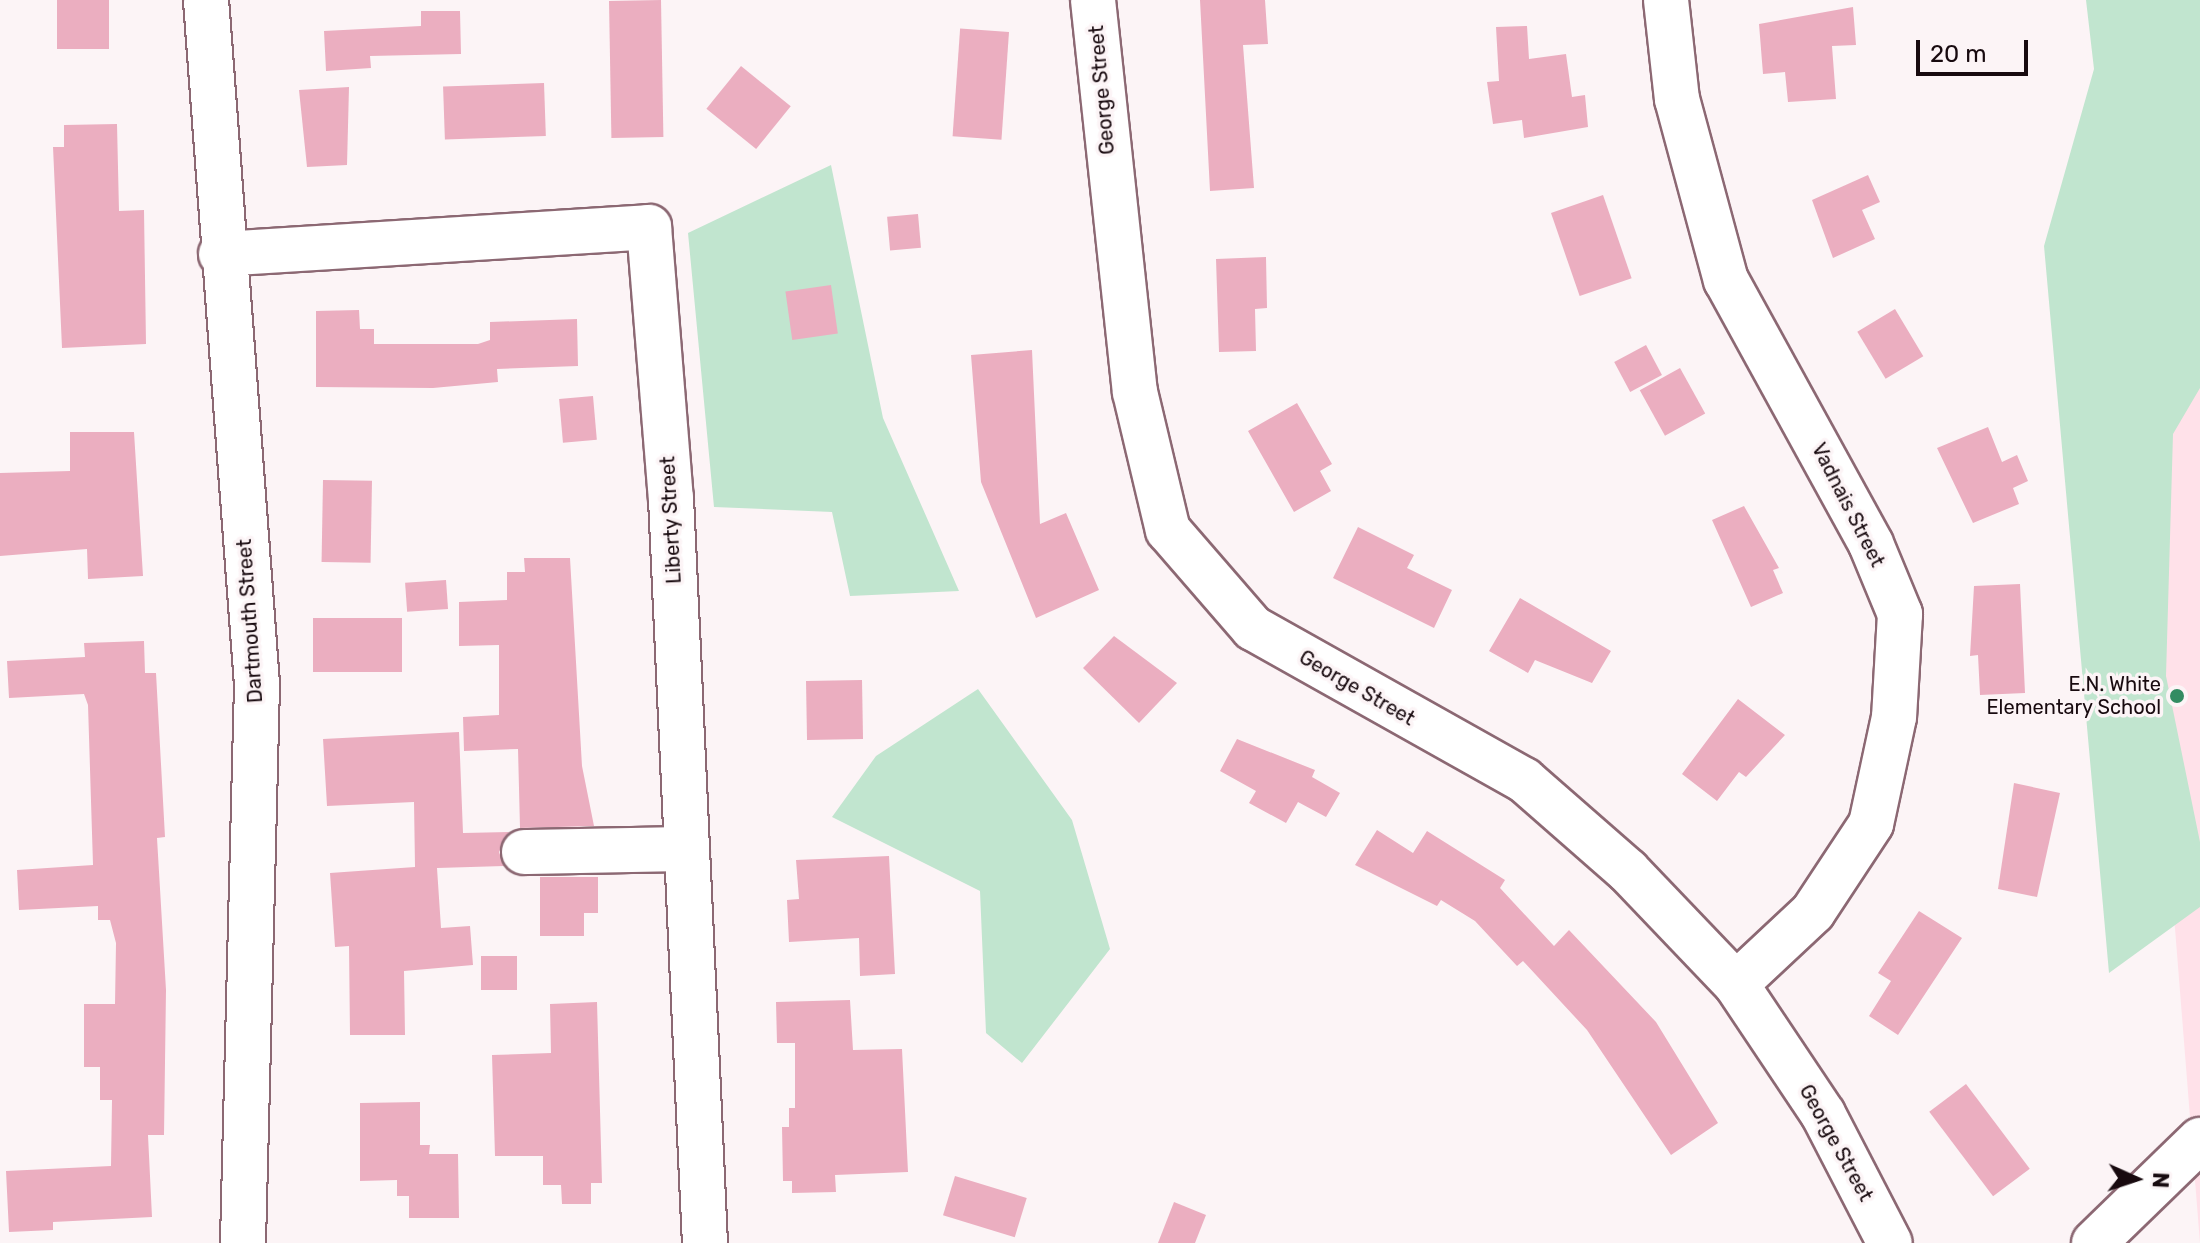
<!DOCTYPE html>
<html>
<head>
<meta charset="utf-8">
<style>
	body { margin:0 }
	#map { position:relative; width:2200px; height:1243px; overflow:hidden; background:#fcf4f6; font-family:Rubik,sans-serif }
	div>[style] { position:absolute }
	.built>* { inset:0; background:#ffe1e9 }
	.green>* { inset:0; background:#c1e5cf }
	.building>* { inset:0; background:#ebaec0; transform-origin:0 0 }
	.roads { filter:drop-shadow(2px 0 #8c6873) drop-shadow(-2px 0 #8c6873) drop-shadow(0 2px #8c6873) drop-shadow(0 -2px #8c6873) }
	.minor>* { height:44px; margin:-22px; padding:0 22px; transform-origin:22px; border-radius:22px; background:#fff }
	.dots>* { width:22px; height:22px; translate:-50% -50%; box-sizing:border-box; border:4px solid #fcf4f6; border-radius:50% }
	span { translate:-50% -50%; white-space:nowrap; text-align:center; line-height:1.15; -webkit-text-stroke:7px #fcf4f6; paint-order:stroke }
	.street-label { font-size:20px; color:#180a0f }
	.poi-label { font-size:20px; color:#180a0f }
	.right { translate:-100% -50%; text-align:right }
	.north { position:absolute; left:2096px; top:1139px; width:80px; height:80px; -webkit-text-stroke:6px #fcf4f6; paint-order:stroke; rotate:93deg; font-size:22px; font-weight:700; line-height:32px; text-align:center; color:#180a0f }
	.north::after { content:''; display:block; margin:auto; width:28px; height:36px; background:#180a0f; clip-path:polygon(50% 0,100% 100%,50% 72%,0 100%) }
	.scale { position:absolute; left:1916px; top:40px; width:112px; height:36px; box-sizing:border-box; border:4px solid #180a0f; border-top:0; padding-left:10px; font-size:24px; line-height:28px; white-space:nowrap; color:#180a0f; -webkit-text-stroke:6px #fcf4f6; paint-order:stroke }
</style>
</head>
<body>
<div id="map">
	<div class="built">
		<div style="clip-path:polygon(2200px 147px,2200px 1243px,2113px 148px)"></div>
	</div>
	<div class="green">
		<div style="clip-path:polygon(2086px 0,2200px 0,2200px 388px,2173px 434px,2166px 676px,2200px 842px,2200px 907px,2109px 973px,2044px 246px,2094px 69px)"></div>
		<div style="clip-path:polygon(831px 165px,883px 418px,959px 591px,850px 596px,832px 512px,714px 507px,688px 233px)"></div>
		<div style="clip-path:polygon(978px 689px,1072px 820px,1110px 949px,1022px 1063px,986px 1033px,980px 891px,832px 817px,876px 756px)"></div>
	</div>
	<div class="building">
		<div style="left:57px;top:0;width:52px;height:49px"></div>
		<div style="left:661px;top:0;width:137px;height:52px;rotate:89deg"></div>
		<div style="clip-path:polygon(1200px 0,1265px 0,1268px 44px,1243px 45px,1254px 188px,1210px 191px)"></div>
		<div style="clip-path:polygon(1853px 7px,1856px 45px,1832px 46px,1836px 99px,1788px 102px,1785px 72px,1763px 74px,1759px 24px)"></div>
		<div style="clip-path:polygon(421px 11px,460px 11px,461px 54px,370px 56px,371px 68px,326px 71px,324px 31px,421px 26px)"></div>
		<div style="clip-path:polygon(1527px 26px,1529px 59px,1566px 54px,1572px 97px,1585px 95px,1588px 127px,1524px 138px,1522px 120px,1493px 124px,1487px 82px,1499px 81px,1496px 27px)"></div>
		<div style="left:1009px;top:32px;width:108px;height:49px;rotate:94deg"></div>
		<div style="left:741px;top:66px;width:64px;height:55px;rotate:39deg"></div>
		<div style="left:544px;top:83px;width:53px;height:101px;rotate:88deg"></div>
		<div style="clip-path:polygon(349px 87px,347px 165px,307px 167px,299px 90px)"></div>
		<div style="clip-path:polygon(117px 124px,119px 211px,144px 210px,146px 344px,62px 348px,53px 147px,64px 147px,64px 125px)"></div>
		<div style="clip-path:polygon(1868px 175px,1880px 202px,1862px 210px,1875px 239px,1833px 258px,1812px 200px)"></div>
		<div style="left:1603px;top:195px;width:88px;height:55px;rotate:71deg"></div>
		<div style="left:918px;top:214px;width:34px;height:31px;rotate:85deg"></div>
		<div style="clip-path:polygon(1266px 257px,1267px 308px,1255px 309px,1256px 351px,1219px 352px,1216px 259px)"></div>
		<div style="left:831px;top:285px;width:49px;height:46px;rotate:82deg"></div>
		<div style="left:1895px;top:309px;width:55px;height:44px;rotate:59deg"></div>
		<div style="clip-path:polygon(359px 310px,360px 329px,374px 329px,374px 344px,478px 344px,490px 340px,490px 322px,577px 319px,578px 366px,497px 369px,498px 382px,433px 388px,316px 387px,316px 311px)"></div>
		<div style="left:1646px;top:345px;width:34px;height:36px;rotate:62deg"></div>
		<div style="clip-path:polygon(1032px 350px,1040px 524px,1066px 513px,1099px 590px,1036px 618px,981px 482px,971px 355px)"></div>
		<div style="left:1680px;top:368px;width:52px;height:46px;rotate:61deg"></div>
		<div style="left:593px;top:396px;width:44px;height:34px;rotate:85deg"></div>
		<div style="clip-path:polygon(1297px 403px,1332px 464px,1320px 471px,1331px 491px,1294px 512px,1248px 431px)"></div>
		<div style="clip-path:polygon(1988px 427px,2002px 462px,2017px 455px,2028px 481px,2013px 488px,2019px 504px,1973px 523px,1937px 448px)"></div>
		<div style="clip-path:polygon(70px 432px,134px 432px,143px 576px,88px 579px,87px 549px,0 556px,0 473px,70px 471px)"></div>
		<div style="left:323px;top:480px;width:49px;height:82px;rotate:1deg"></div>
		<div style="clip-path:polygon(1744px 506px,1779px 568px,1773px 570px,1783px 593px,1751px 607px,1712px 520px)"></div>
		<div style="clip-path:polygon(1358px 527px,1414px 555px,1407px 568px,1452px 590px,1434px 628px,1333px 578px)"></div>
		<div style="clip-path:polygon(524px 558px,570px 558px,582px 766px,594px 826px,520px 828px,518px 749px,464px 751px,463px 717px,499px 715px,499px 645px,459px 646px,459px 602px,507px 600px,507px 572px,525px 572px)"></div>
		<div style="left:446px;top:580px;width:29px;height:41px;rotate:86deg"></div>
		<div style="clip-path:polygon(2020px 584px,2025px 693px,1980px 695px,1978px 655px,1970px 656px,1974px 586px)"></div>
		<div style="clip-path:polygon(1520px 598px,1611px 651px,1592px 683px,1535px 660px,1528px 673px,1489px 651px)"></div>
		<div style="left:402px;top:618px;width:54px;height:89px;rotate:90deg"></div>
		<div style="clip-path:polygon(1114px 636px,1177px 683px,1139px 723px,1083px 668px)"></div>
		<div style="clip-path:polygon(144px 641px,145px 673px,156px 673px,165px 837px,157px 838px,166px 990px,164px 1135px,148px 1135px,152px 1217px,53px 1222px,53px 1230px,9px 1232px,6px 1171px,111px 1166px,112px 1100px,100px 1100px,100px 1067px,84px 1067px,84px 1004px,115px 1004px,116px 943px,110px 920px,98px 920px,98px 906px,19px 910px,17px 870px,93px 865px,88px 705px,84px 694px,9px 698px,7px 661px,85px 657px,84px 643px)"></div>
		<div style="left:862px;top:680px;width:59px;height:56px;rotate:89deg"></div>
		<div style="clip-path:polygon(1738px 699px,1785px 735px,1746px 777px,1739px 772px,1717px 801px,1682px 774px)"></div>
		<div style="clip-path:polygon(459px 732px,463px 833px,509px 832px,499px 852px,504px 866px,437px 868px,441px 928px,470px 926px,473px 965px,404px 971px,405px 1035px,350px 1035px,349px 946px,335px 947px,330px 873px,415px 867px,414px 802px,327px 806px,323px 739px)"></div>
		<div style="clip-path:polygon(1237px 739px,1315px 770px,1312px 777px,1340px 793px,1326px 817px,1298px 802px,1286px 823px,1249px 803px,1256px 791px,1220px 771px)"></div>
		<div style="clip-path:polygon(2014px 783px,2060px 793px,2037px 897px,1998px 889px)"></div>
		<div style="clip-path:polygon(1377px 830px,1413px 853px,1427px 831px,1505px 880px,1500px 888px,1554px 946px,1569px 930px,1656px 1022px,1718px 1123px,1671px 1155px,1587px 1030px,1523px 961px,1517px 966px,1475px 921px,1441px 900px,1437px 906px,1355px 865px)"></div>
		<div style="clip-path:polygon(889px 856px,895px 974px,860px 976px,859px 938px,789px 942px,787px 900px,799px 899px,796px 860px)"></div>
		<div style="clip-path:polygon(540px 877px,598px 877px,598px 913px,584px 913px,584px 936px,540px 936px)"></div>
		<div style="clip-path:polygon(1919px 911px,1962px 938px,1898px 1035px,1869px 1016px,1891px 981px,1878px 973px)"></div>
		<div style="left:481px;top:956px;width:36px;height:34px"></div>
		<div style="clip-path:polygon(850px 1000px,853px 1050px,902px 1049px,908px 1172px,835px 1175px,836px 1192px,792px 1193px,792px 1181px,783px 1181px,782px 1127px,789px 1127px,789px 1108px,795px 1108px,795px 1043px,777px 1043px,776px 1002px)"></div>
		<div style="clip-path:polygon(597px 1002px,602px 1183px,591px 1183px,591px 1204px,562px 1204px,561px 1185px,543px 1185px,543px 1156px,495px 1156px,492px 1055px,551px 1053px,550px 1004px)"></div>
		<div style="left:1966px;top:1084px;width:106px;height:46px;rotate:53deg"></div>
		<div style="clip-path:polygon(420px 1102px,420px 1145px,430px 1145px,429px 1154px,458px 1154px,459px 1218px,409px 1218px,409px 1196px,397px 1196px,397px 1180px,360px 1181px,360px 1103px)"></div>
		<div style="left:955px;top:1176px;width:75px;height:41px;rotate:17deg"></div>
		<div style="clip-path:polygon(1174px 1202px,1206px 1215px,1195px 1243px,1158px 1243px)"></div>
	</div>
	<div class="roads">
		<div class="minor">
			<div style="left:206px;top:0;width:687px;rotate:85.74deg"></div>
			<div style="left:257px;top:685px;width:558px;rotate:91.44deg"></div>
			<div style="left:1093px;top:0;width:394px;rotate:83.9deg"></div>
			<div style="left:1135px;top:392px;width:142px;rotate:76.6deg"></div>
			<div style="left:1168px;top:530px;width:130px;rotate:49.1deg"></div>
			<div style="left:1253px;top:628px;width:311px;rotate:29.3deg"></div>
			<div style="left:1524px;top:780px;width:138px;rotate:41.2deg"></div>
			<div style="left:1628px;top:871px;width:156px;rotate:46.3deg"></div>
			<div style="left:1736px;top:984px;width:156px;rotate:56.2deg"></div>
			<div style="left:1823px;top:1114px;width:145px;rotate:62.6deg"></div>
			<div style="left:1666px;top:0;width:100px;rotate:83.7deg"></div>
			<div style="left:1677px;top:99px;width:188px;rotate:74.9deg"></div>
			<div style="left:1726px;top:280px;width:301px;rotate:61.2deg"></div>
			<div style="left:1871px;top:544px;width:76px;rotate:67.5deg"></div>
			<div style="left:1900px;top:614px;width:103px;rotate:93.3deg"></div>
			<div style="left:1894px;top:717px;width:109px;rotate:102.1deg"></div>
			<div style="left:1871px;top:824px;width:105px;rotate:123.4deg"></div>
			<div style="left:1813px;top:912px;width:105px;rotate:136.9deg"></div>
			<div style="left:221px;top:254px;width:429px;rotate:-3.6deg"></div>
			<div style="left:649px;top:227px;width:272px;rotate:85.4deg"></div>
			<div style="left:671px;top:498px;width:746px;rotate:87.39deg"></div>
			<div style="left:524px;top:852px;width:163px;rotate:-1.1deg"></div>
			<div style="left:2094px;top:1243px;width:148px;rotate:-44.2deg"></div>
		</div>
	</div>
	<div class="dots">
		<div style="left:2177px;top:696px;background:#338c62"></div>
	</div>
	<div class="street-label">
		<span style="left:1102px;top:90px;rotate:-95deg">George Street</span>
		<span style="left:1848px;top:505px;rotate:63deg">Vadnais Street</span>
		<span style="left:671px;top:520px;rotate:-93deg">Liberty Street</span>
		<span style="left:250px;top:621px;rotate:-94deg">Dartmouth Street</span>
		<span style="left:1357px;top:688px;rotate:30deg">George Street</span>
		<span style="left:1836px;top:1143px;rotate:61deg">George Street</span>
	</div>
	<div class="poi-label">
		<span class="right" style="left:2161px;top:696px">E.N. White<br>Elementary School</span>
	</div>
	<div class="north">N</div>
	<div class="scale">20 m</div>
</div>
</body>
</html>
